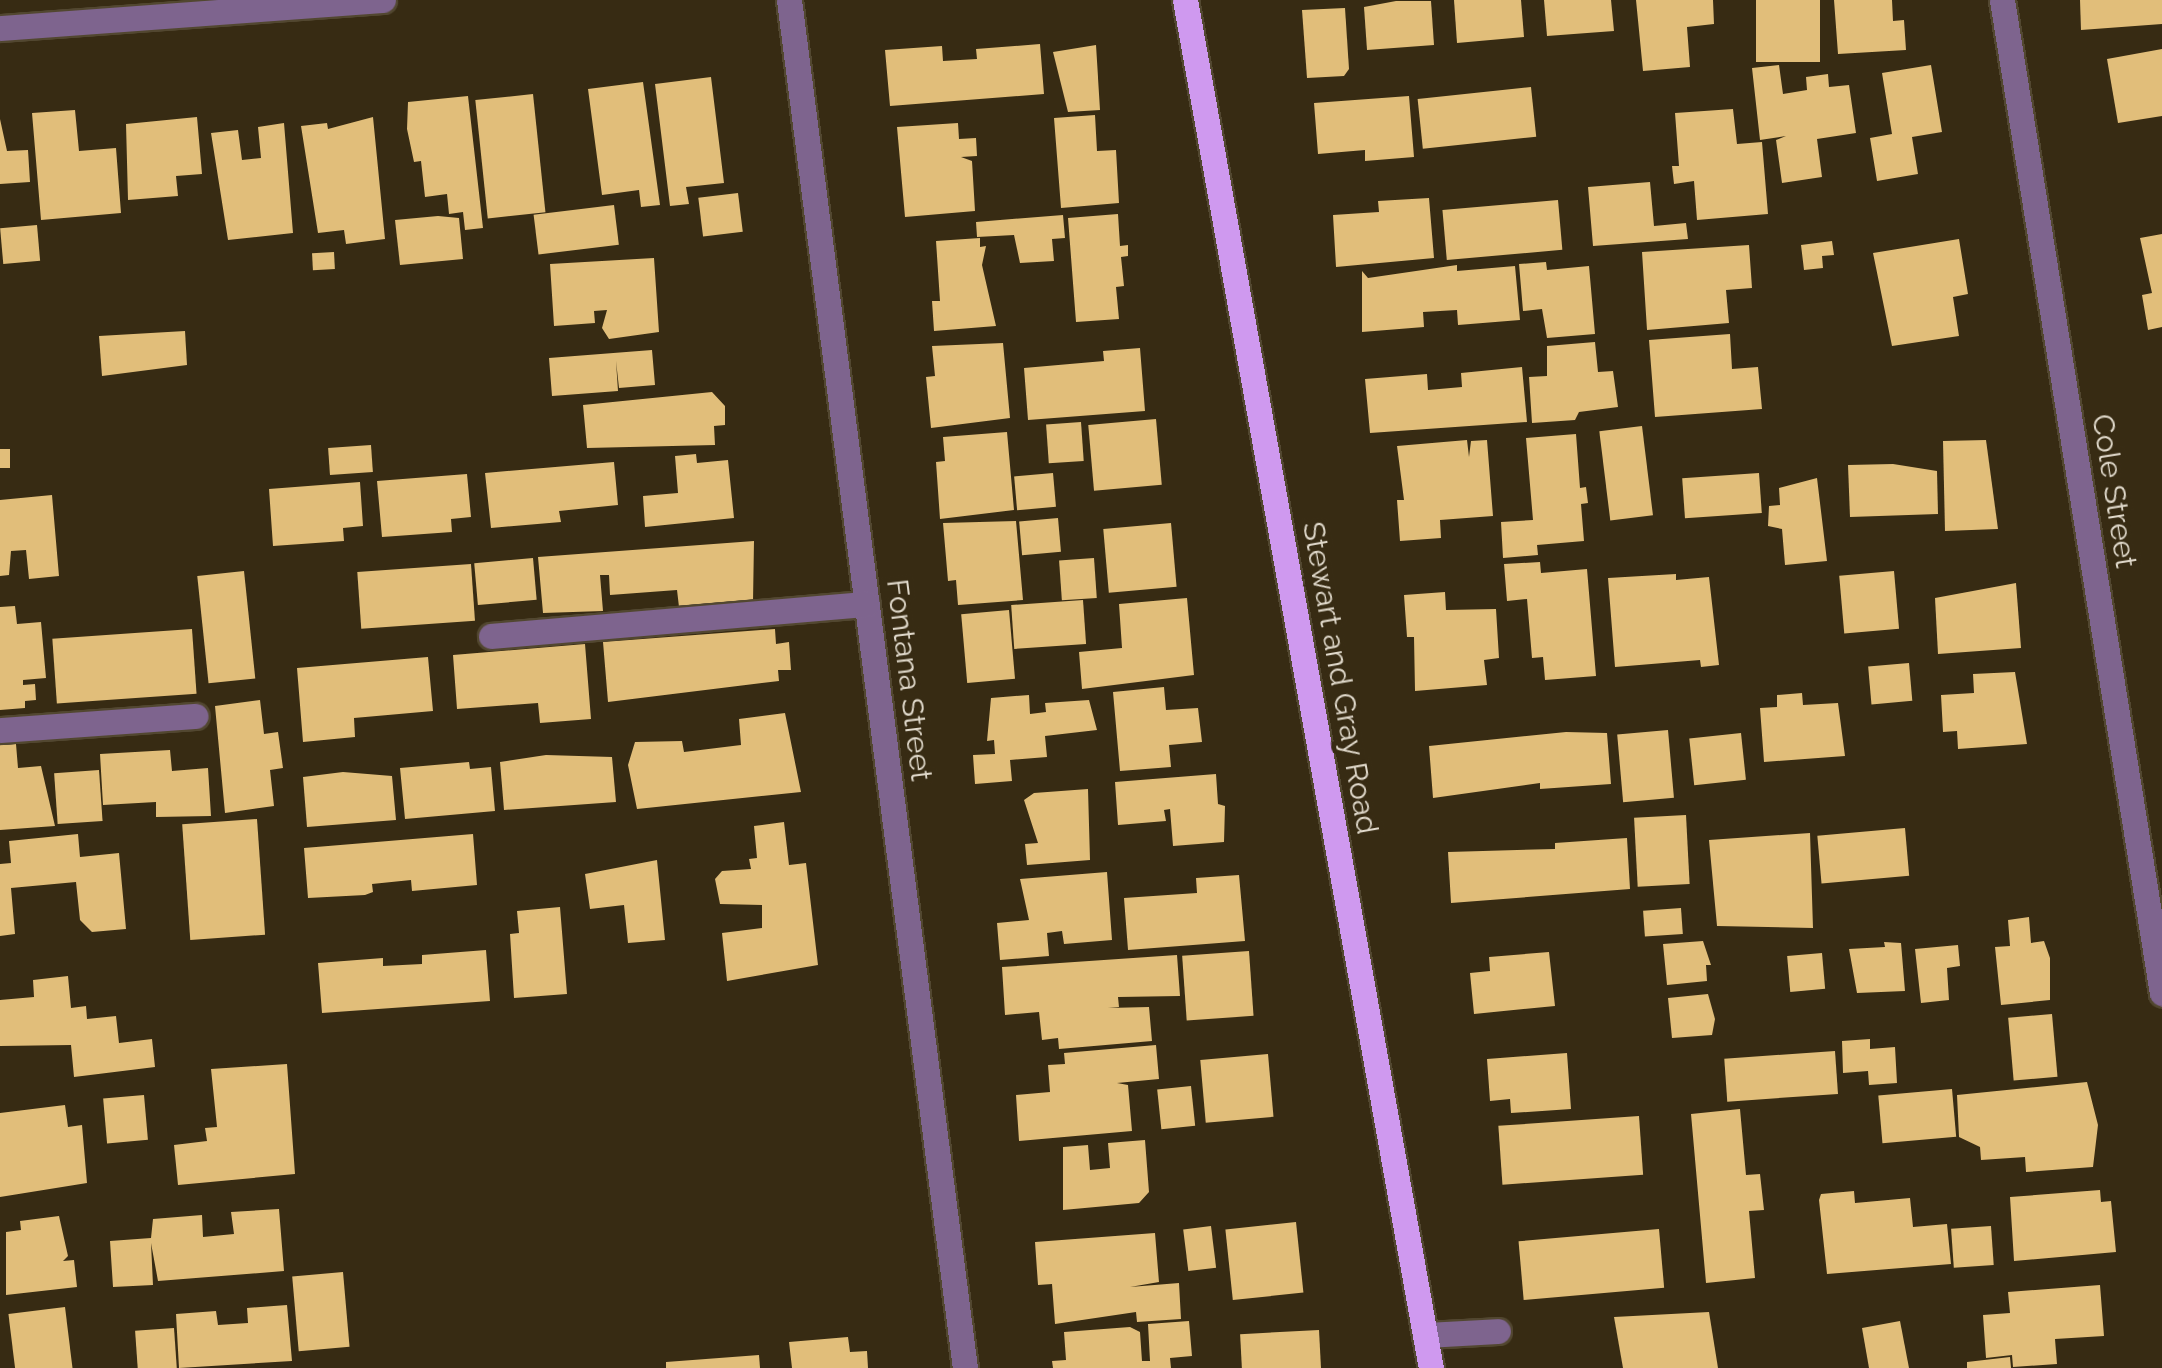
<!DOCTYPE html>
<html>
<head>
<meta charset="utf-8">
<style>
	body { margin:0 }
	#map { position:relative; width:2162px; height:1368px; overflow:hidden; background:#372b13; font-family:Raleway,sans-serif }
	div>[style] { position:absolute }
	.building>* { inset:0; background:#e1be7a; transform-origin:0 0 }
	.roads { filter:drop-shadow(2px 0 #524730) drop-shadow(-2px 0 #524730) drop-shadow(0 2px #524730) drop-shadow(0 -2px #524730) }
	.minor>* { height:25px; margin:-12.5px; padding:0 12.5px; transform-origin:12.5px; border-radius:12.5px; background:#7e648e }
	.major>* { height:25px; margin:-12.5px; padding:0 12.5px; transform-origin:12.5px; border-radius:12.5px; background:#cf99ef }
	span { translate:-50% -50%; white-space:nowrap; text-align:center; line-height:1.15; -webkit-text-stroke:10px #372b13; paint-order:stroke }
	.street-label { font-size:30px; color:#e0d9cb }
</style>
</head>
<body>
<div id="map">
	<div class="building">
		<div style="clip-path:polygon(1454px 0,1521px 0,1524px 37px,1457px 43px)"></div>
		<div style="clip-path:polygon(1544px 0,1611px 0,1614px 31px,1547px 36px)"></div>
		<div style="clip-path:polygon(1636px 0,1713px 0,1714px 24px,1687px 27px,1690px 67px,1643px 71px)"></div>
		<div style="left:1756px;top:0;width:64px;height:62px"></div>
		<div style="clip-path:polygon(1892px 0,1893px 21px,1904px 20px,1906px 50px,1838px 54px,1834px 0)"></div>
		<div style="clip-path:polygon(2080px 0,2162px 0,2162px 24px,2081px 30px)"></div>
		<div style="clip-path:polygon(1396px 1px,1431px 1px,1434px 45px,1367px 50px,1364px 7px)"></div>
		<div style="clip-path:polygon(1345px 8px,1349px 69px,1344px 76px,1307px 78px,1302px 10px)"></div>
		<div style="clip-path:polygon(1040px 44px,1044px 94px,890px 106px,885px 50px,942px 46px,943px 61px,977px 59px,976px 49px)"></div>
		<div style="clip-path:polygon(1096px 45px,1100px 110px,1068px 112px,1053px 52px)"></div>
		<div style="clip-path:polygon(2162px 49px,2162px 116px,2118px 123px,2107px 59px)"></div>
		<div style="clip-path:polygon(1779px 65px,1783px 94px,1807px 90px,1806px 77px,1828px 74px,1829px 87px,1849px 85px,1856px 133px,1817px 139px,1822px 177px,1782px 183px,1776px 140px,1786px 136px,1760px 140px,1752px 68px)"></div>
		<div style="clip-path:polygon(1931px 65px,1942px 132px,1912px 137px,1918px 174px,1877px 181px,1870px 138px,1892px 134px,1882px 73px)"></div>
		<div style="clip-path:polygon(711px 77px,724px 183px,686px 187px,689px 204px,670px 206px,655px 84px)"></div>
		<div style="clip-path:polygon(643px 82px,660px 205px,641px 207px,639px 190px,602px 195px,588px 89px)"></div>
		<div style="left:1531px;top:87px;width:50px;height:114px;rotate:84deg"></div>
		<div style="left:533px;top:94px;width:119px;height:58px;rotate:84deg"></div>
		<div style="clip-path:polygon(468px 96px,483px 228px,465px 230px,463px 212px,449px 214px,447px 194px,425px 197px,421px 161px,414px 162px,407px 129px,408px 102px)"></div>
		<div style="clip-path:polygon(1409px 96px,1414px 157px,1365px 161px,1365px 150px,1318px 154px,1314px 103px)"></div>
		<div style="clip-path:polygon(1733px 109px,1737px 144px,1762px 142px,1768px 214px,1697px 220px,1694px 181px,1674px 184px,1672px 166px,1679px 166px,1675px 113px)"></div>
		<div style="clip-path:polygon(75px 110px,79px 151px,116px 148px,121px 213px,41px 220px,32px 113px)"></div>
		<div style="clip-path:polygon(1095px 115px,1097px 151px,1116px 150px,1119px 203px,1061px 208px,1054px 118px)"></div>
		<div style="clip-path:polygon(197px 117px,202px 174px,176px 176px,178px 196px,128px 200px,126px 124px)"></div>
		<div style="clip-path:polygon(373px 117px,385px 239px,346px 244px,344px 230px,318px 233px,301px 126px,327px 123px,328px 129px)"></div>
		<div style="clip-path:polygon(0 119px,7px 151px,28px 150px,30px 182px,0 184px)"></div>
		<div style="clip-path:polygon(284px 123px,293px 233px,228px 240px,211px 133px,238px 130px,242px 160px,261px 158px,258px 127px)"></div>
		<div style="clip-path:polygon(958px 123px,959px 139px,976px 138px,977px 156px,961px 157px,972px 161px,975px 211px,905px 217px,897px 127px)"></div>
		<div style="clip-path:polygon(1650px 182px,1654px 226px,1686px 223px,1688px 239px,1593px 246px,1588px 187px)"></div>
		<div style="left:738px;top:193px;width:39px;height:40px;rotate:83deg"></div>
		<div style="clip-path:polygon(1429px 198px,1434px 258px,1336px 267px,1333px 215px,1379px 212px,1378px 201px)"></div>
		<div style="left:1558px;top:200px;width:50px;height:116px;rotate:85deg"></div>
		<div style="left:614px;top:205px;width:40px;height:81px;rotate:83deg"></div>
		<div style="clip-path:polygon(1118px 214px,1120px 246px,1128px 245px,1128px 256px,1121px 257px,1124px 286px,1116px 287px,1119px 319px,1076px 322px,1068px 218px)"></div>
		<div style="clip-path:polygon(1063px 215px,1065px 238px,1052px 239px,1054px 261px,1020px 263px,1014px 235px,977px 237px,976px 222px)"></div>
		<div style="clip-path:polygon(438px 216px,459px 218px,463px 259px,400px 265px,395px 220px)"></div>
		<div style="left:37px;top:225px;width:36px;height:37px;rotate:85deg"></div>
		<div style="clip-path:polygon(2162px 234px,2162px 327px,2148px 330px,2142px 295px,2152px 293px,2140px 238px)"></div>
		<div style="clip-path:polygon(980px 238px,980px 247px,986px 246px,982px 265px,996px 326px,934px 331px,932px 301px,940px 301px,936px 241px)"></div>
		<div style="clip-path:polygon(1959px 239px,1968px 294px,1953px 297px,1959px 336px,1892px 346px,1873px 253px)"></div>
		<div style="clip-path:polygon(1832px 241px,1834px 255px,1822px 256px,1823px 268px,1804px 270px,1801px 245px)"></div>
		<div style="clip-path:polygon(1749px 245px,1752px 288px,1726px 290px,1729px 323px,1647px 330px,1642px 252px)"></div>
		<div style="left:334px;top:252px;width:17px;height:22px;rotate:87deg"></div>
		<div style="clip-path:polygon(654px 258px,659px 332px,609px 339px,602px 328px,607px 310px,594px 311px,595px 323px,554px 326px,550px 264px)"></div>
		<div style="clip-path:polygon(1546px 262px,1547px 270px,1589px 266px,1595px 334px,1547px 338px,1542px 309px,1523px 311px,1519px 264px)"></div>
		<div style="clip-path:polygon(1457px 265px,1457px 271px,1515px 266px,1520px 320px,1458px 325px,1457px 310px,1423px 312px,1424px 327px,1362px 332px,1362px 271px,1368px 278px)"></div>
		<div style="clip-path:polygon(185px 331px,187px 365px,102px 376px,99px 336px)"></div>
		<div style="clip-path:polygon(1730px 334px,1732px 369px,1758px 367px,1762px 409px,1655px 417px,1649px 340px)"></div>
		<div style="clip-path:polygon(1595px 342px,1598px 372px,1613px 371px,1618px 407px,1579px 412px,1575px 420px,1532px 423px,1529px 377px,1547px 376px,1547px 346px)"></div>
		<div style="clip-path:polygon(1003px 343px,1010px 418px,931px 428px,926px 377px,935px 376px,932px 346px)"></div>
		<div style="clip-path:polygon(1140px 348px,1145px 411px,1028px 420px,1024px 368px,1104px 361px,1103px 351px)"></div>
		<div style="clip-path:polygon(652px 350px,655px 385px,619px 388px,616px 361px,618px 391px,552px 396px,549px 358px)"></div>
		<div style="clip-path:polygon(1522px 367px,1527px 422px,1370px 433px,1365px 379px,1427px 374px,1428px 390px,1462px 387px,1461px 373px)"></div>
		<div style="clip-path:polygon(712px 392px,725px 406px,725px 425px,714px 426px,715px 445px,587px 448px,583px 405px)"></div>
		<div style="left:1156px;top:419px;width:66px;height:68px;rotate:85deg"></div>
		<div style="left:1081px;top:422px;width:39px;height:35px;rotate:86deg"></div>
		<div style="left:1642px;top:426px;width:90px;height:43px;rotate:83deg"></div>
		<div style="clip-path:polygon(1007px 432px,1014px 510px,940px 519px,936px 462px,945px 461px,943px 437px)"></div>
		<div style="clip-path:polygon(1576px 434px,1580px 488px,1586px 487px,1588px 503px,1581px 504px,1584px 541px,1537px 545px,1538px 555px,1503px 558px,1501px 522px,1533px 520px,1526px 438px)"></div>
		<div style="clip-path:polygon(1467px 440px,1469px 457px,1471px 441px,1487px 440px,1493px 516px,1440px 520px,1441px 538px,1400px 541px,1397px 500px,1404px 500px,1397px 446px)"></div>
		<div style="clip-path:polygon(1986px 440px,1998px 529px,1945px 531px,1943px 441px)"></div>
		<div style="left:371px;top:445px;width:27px;height:43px;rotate:86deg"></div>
		<div style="left:10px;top:449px;width:19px;height:10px;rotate:90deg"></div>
		<div style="clip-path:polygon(696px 454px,697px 463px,728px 460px,734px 518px,645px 527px,643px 496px,678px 493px,675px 456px)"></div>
		<div style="clip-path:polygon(614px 462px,618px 505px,559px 511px,561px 522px,491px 528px,485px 473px)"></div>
		<div style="clip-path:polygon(1893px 464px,1937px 471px,1938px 514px,1850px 517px,1848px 465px)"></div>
		<div style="left:1053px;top:473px;width:34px;height:39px;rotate:85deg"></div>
		<div style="left:1759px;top:473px;width:40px;height:77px;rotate:86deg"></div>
		<div style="clip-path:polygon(467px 474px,471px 517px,451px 519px,452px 532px,382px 537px,377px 481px)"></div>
		<div style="clip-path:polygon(1817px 478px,1827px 561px,1785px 565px,1782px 529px,1768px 526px,1769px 506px,1780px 505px,1779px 488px)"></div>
		<div style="clip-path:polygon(360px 482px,363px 526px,343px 528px,344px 541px,273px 546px,269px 489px)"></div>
		<div style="clip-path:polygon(52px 495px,59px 576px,29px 579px,26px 550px,11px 551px,9px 575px,0 576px,0 500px)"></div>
		<div style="left:1058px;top:518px;width:34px;height:39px;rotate:85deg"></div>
		<div style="clip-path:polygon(1016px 521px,1023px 600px,958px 605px,956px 580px,948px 581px,943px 523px)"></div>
		<div style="left:1171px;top:523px;width:64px;height:68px;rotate:85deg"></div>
		<div style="clip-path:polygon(754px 541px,753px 602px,679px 607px,677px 590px,610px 595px,609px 575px,600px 575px,603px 611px,543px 613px,538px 557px)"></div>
		<div style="left:533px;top:558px;width:42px;height:59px;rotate:85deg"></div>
		<div style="left:1094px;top:558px;width:40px;height:35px;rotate:86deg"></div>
		<div style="clip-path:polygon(1540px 562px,1541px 573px,1587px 569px,1596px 676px,1545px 680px,1543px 657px,1532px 658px,1527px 599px,1507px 601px,1504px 564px)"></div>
		<div style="left:471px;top:564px;width:57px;height:114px;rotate:86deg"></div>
		<div style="left:244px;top:571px;width:108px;height:47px;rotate:84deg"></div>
		<div style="left:1894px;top:571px;width:58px;height:55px;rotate:85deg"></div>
		<div style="clip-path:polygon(1676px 574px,1676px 580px,1709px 577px,1719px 665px,1701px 667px,1700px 660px,1615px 667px,1608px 578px)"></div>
		<div style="clip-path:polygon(2016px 583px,2021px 648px,1938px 654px,1935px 598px)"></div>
		<div style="clip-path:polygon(1445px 592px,1446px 610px,1496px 609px,1499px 658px,1484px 660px,1487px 685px,1415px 691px,1414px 637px,1407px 637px,1404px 595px)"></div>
		<div style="clip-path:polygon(1187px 598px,1194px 675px,1082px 689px,1079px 652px,1122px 648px,1119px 604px)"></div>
		<div style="left:1083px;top:600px;width:44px;height:72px;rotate:86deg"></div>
		<div style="clip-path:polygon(15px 606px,17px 624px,41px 622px,46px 678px,23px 680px,23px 685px,35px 684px,36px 700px,25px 701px,25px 708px,0 710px,0 607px)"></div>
		<div style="left:1009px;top:610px;width:69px;height:48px;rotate:85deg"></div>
		<div style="left:192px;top:629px;width:65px;height:140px;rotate:86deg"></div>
		<div style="clip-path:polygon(775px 629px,776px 644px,789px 642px,791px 670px,778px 670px,779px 681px,608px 702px,603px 642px)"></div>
		<div style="clip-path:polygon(585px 644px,591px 719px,540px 723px,538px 703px,457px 709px,453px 655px)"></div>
		<div style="clip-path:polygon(428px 657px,433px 711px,354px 718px,355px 737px,303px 742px,297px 668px)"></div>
		<div style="left:1909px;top:663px;width:38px;height:41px;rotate:85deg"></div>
		<div style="clip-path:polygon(2015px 672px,2027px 744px,1958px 749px,1957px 731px,1943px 732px,1941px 695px,1974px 693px,1973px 674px)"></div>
		<div style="clip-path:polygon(1164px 687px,1166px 710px,1198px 708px,1202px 742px,1169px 745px,1171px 767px,1120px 771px,1113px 692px)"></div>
		<div style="clip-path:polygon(1802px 693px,1803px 705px,1838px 703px,1845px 756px,1764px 762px,1760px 708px,1777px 707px,1777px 695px)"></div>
		<div style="clip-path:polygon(1029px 695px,1030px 714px,1046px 712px,1045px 703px,1089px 700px,1097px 730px,1045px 736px,1047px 757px,1010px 760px,1012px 781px,975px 784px,973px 755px,995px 754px,994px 740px,987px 741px,991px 698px)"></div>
		<div style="clip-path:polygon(260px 700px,264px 734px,278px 732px,283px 768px,270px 770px,274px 806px,225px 813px,215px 706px)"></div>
		<div style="clip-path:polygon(785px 713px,801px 792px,637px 809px,628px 765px,635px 742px,682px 741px,684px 752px,741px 745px,739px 719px)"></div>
		<div style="left:1668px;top:730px;width:68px;height:51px;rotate:85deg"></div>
		<div style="clip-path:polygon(15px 732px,18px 768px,41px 766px,55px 826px,0 830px,0 733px)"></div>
		<div style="clip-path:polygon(1566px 732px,1607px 733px,1611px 784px,1540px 789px,1540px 783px,1433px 798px,1429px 746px)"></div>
		<div style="left:1741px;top:733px;width:47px;height:52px;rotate:84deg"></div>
		<div style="clip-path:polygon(170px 750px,172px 771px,208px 768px,211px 816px,156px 817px,156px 802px,103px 805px,100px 754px)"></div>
		<div style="clip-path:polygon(546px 755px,612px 757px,616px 802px,504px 810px,500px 762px)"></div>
		<div style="clip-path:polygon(469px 762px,470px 769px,491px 767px,495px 811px,405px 819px,400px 768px)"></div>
		<div style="left:99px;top:770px;width:51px;height:45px;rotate:86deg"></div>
		<div style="clip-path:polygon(343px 772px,392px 776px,396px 820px,307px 827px,303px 777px)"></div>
		<div style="clip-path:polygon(1216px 774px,1218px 804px,1225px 806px,1224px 842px,1173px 846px,1170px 809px,1164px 810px,1166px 821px,1118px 825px,1115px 782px)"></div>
		<div style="clip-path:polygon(1088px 789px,1090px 860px,1027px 865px,1025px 844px,1038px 843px,1024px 800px,1034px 793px)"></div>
		<div style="left:1686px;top:815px;width:69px;height:52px;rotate:87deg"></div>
		<div style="left:257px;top:819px;width:116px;height:75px;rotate:86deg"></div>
		<div style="clip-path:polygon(784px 822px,789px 865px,806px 863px,818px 965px,727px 981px,722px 933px,762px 928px,762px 905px,720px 904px,715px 879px,722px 871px,751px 869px,749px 859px,757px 858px,754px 826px)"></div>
		<div style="left:1905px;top:828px;width:48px;height:88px;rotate:85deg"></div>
		<div style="clip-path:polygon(1810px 833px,1813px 928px,1717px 926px,1709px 840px)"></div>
		<div style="clip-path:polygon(78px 834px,80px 857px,119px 853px,126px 929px,92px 932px,80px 920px,76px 882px,11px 888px,15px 934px,0 936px,0 864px,11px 863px,9px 841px)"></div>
		<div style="clip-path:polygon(473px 834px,477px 885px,412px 891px,411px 880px,372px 884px,373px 892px,365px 895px,308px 898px,304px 848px)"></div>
		<div style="clip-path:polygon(1627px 838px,1630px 889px,1451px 903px,1448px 852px,1555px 849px,1555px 843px)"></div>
		<div style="clip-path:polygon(657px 860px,665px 940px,628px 943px,624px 905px,590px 909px,585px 874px)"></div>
		<div style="clip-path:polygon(1107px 872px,1112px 940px,1064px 944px,1062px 931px,1047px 933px,1049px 956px,1000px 960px,997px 923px,1029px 920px,1020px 879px)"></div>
		<div style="clip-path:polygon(1239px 875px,1245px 941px,1128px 950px,1124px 898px,1197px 893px,1196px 878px)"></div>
		<div style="clip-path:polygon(560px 907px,567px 994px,514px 998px,510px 934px,519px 933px,517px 911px)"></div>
		<div style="left:1681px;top:908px;width:26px;height:38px;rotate:86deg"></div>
		<div style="clip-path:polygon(2029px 917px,2031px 943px,2044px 941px,2050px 958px,2050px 1000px,2001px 1005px,1995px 947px,2010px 946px,2008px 920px)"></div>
		<div style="clip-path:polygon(1703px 941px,1711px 965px,1706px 965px,1707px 981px,1667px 985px,1663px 944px)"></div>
		<div style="clip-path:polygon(1884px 942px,1901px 943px,1905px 991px,1857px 993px,1849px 949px,1885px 947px)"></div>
		<div style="clip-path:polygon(1958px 945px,1960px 966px,1947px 968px,1949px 1000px,1921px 1003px,1915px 949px)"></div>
		<div style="clip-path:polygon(486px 950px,490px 1001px,322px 1013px,318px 963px,383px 958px,383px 966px,422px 964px,422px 955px)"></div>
		<div style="left:1249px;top:951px;width:65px;height:67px;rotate:86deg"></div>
		<div style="clip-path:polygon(1549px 952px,1555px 1006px,1474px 1014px,1470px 973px,1490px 971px,1489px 957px)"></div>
		<div style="left:1822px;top:953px;width:36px;height:35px;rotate:85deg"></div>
		<div style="clip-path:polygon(1177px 955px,1180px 996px,1118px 997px,1119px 1007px,1108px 1008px,1149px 1007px,1152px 1041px,1059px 1049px,1058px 1038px,1042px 1040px,1039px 1012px,1005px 1015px,1002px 967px)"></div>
		<div style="clip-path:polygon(68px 976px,71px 1008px,86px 1006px,87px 1019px,116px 1016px,119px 1043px,152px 1039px,155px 1067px,74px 1077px,71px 1045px,0 1046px,0 1000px,34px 997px,33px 980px)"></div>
		<div style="clip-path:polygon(1708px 994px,1715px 1019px,1712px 1035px,1672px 1038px,1668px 998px)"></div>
		<div style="left:2052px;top:1014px;width:63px;height:44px;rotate:85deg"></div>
		<div style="clip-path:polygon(1870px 1039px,1870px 1049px,1895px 1047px,1897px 1083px,1869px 1085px,1868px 1071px,1843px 1073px,1842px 1041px)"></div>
		<div style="clip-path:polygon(1156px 1045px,1159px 1079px,1117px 1083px,1128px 1085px,1132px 1131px,1019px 1141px,1016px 1095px,1050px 1092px,1048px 1065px,1065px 1064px,1064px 1053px)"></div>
		<div style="left:1835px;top:1051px;width:43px;height:111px;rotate:86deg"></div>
		<div style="clip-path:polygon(1567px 1053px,1571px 1109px,1511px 1113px,1510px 1099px,1490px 1101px,1487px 1059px)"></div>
		<div style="left:1268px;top:1054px;width:63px;height:68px;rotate:85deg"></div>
		<div style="clip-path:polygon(287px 1064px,295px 1174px,178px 1185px,174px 1145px,207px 1141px,205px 1128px,217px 1127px,211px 1069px)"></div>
		<div style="clip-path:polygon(2087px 1082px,2098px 1125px,2093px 1167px,2026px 1172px,2025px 1157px,1981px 1160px,1980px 1147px,1959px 1137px,1957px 1095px)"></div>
		<div style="left:1191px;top:1086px;width:40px;height:34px;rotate:84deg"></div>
		<div style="left:1952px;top:1089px;width:48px;height:74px;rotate:85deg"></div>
		<div style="left:144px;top:1095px;width:45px;height:41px;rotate:85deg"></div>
		<div style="clip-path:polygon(65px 1105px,68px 1127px,82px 1125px,87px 1183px,0 1197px,0 1113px)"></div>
		<div style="clip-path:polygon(1740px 1109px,1746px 1175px,1760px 1174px,1764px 1210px,1749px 1211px,1755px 1278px,1706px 1283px,1691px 1114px)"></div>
		<div style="left:1639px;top:1116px;width:59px;height:141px;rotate:86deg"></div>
		<div style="clip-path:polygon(1145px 1140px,1149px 1192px,1139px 1203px,1063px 1210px,1063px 1147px,1088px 1145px,1090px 1170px,1110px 1168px,1108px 1143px)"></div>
		<div style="clip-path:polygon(2100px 1190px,2101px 1202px,2111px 1201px,2116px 1252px,2014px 1261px,2010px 1197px)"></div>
		<div style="clip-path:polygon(1854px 1191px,1855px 1203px,1910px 1198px,1913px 1227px,1947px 1224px,1951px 1264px,1827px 1274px,1819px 1200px,1821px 1194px)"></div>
		<div style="clip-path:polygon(279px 1209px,284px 1271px,158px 1281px,151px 1243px,153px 1285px,113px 1287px,110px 1241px,151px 1238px,153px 1219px,202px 1215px,203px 1237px,234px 1234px,231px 1212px)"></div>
		<div style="clip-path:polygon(59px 1216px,68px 1256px,63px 1261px,74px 1260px,77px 1287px,6px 1295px,6px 1232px,21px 1230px,20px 1221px)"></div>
		<div style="left:1296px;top:1222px;width:71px;height:71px;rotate:84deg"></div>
		<div style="left:1211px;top:1226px;width:42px;height:28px;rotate:83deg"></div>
		<div style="left:1991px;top:1226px;width:39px;height:40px;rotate:86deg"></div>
		<div style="left:1659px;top:1229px;width:59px;height:141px;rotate:85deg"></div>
		<div style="clip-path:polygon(1155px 1233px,1159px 1282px,1130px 1287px,1179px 1283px,1181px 1319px,1137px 1322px,1136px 1312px,1055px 1324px,1052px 1284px,1038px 1285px,1035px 1242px)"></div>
		<div style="left:343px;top:1272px;width:75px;height:51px;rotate:85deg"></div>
		<div style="clip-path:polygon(2100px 1285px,2104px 1336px,2055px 1339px,2057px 1364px,2013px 1367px,2012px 1355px,1986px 1358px,1983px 1315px,2010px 1313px,2008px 1292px)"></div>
		<div style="clip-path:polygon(287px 1305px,292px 1361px,179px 1368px,176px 1314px,216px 1311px,218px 1325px,248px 1323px,247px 1308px)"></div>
		<div style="left:65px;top:1307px;width:62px;height:57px;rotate:83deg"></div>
		<div style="clip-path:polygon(1709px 1312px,1718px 1368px,1623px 1368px,1614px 1317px)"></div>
		<div style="clip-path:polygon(1189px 1321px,1192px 1356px,1170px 1358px,1171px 1368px,1053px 1368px,1052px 1361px,1066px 1360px,1064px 1332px,1130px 1327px,1140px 1332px,1142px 1361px,1150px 1361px,1148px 1324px)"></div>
		<div style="clip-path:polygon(1900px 1321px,1909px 1368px,1869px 1368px,1862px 1328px)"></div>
		<div style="left:174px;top:1328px;width:40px;height:39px;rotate:86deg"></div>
		<div style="left:1319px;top:1330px;width:38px;height:79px;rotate:87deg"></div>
		<div style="clip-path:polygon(848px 1337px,850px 1352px,867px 1351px,868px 1368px,792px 1368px,789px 1342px)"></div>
		<div style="clip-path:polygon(759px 1355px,760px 1368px,666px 1368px,666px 1362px)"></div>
		<div style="clip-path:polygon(2010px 1357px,2011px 1368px,1967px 1368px,1967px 1362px)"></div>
	</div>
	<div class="roads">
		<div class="minor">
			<div style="left:789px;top:0;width:1379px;rotate:82.67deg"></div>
			<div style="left:2002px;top:0;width:1006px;rotate:80.85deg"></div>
			<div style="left:0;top:28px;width:384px;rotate:-4.2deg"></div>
			<div style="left:491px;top:636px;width:377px;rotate:-4.9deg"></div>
			<div style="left:0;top:730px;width:196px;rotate:-4.1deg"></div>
			<div style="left:1425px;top:1335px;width:73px;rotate:-3.1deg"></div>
		</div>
		<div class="major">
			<div style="left:1185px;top:0;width:1390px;rotate:79.81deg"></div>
		</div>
	</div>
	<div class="street-label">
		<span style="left:2114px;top:491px;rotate:81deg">Cole Street</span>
		<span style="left:1340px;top:678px;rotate:80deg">Stewart and Gray Road</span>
		<span style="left:909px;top:680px;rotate:83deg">Fontana Street</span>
	</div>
</div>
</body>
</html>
